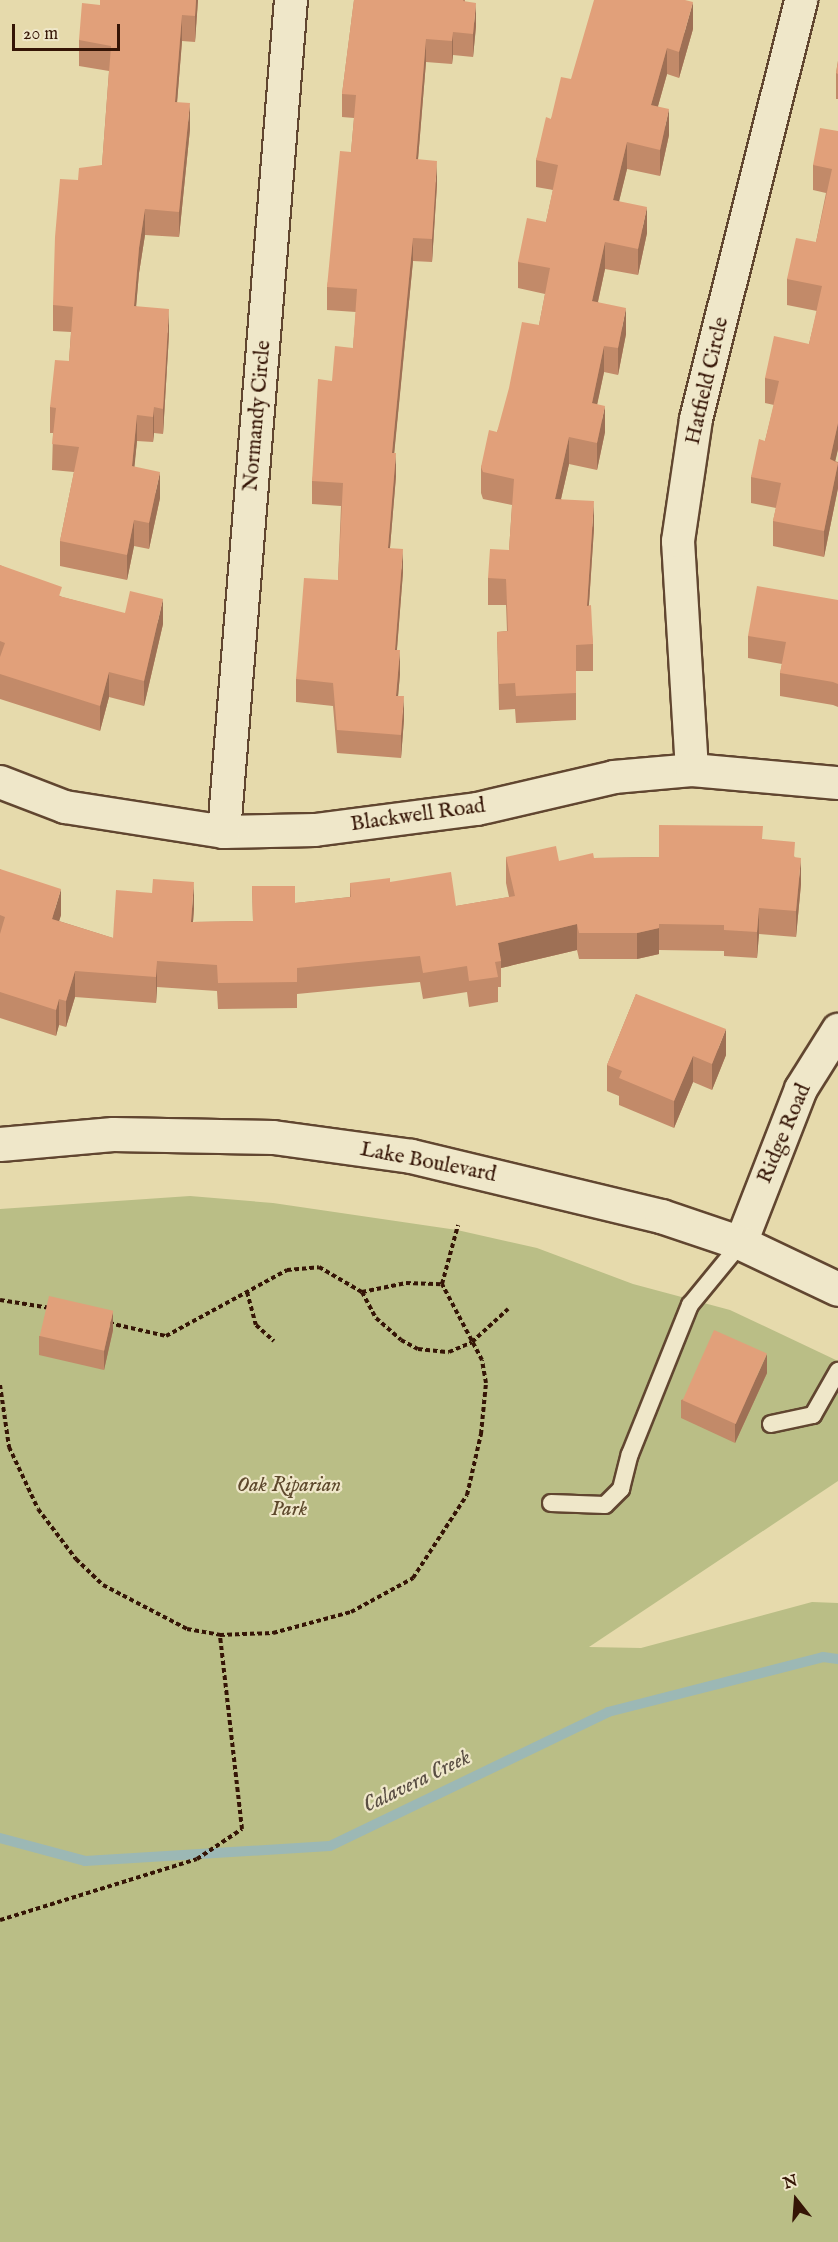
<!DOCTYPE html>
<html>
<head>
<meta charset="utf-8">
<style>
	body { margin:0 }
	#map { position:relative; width:838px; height:2242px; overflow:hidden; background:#e6daac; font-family:"IM FELL English",serif }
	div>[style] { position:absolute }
	.green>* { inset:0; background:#babe86 }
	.stream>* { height:10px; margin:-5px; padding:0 5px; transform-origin:5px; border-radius:5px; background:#9cb8b5 }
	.path>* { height:4px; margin-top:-2px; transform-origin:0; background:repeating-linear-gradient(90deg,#351506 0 4.5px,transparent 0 7.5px) }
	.roads { filter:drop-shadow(2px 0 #614630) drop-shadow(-2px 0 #614630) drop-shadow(0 2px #614630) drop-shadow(0 -2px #614630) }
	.lane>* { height:16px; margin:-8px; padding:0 8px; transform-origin:8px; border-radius:8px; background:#efe7c9 }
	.street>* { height:32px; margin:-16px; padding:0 16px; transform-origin:16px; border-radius:16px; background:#efe7c9 }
	.secondary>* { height:33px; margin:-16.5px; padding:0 16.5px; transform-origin:16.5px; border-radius:16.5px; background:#efe7c9 }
	.wall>* { inset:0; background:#c28a69 }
	.shaded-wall>* { inset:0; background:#9e7055 }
	.building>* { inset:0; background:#e1a07a; transform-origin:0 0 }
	span { translate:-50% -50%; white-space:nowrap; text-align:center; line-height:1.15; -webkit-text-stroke:4.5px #efe7c9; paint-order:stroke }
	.street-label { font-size:21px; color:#351506 }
	.park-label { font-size:21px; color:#5d482c; font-style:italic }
	.water-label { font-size:22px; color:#594e43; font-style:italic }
	.north { position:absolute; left:766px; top:2170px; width:60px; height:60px; -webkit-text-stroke:4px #efe7c9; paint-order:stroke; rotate:343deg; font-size:16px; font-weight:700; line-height:24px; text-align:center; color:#351506 }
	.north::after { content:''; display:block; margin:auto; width:21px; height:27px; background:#351506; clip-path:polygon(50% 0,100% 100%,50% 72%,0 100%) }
	.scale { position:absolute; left:12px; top:24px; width:108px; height:27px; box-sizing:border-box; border:3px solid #351506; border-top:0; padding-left:8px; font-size:18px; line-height:21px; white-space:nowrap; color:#351506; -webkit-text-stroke:4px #efe7c9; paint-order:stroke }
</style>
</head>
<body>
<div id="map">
	<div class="green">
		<div style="clip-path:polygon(190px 1196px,273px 1203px,457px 1230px,537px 1248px,633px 1284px,730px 1310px,838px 1361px,838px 1481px,589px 1647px,641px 1648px,812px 1602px,838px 1603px,838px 2242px,0 2242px,0 1209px)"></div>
	</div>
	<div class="stream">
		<div style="left:0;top:1838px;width:88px;rotate:15.1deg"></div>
		<div style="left:85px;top:1861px;width:245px;rotate:-3.5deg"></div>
		<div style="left:330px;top:1846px;width:309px;rotate:-25.7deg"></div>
		<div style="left:608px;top:1712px;width:222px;rotate:-14.3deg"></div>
		<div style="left:823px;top:1657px;width:15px;rotate:8deg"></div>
	</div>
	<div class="path">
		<div style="left:247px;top:1292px;width:34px;rotate:75deg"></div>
		<div style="left:256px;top:1325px;width:24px;rotate:42deg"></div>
		<div style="left:362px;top:1292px;width:45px;rotate:-11.6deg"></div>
		<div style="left:406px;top:1283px;width:36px;rotate:2deg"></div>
		<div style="left:442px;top:1284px;width:61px;rotate:-74.8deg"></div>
		<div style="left:0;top:1300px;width:51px;rotate:9.1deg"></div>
		<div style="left:109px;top:1323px;width:58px;rotate:12.8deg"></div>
		<div style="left:166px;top:1336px;width:138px;rotate:-28.6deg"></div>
		<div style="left:287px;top:1270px;width:32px;rotate:-5deg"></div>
		<div style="left:319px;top:1267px;width:50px;rotate:30.2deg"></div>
		<div style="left:362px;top:1292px;width:30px;rotate:62deg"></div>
		<div style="left:376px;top:1318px;width:33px;rotate:41deg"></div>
		<div style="left:401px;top:1340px;width:19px;rotate:28deg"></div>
		<div style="left:418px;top:1349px;width:31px;rotate:6deg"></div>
		<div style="left:449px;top:1352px;width:25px;rotate:-23deg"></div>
		<div style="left:472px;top:1342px;width:49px;rotate:-42.5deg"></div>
		<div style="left:0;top:1385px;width:63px;rotate:81.7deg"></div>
		<div style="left:9px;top:1447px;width:68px;rotate:64.9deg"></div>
		<div style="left:38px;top:1509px;width:63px;rotate:52.8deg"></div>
		<div style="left:76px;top:1559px;width:37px;rotate:44deg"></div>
		<div style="left:103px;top:1585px;width:95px;rotate:27.6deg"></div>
		<div style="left:187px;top:1629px;width:34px;rotate:10deg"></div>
		<div style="left:220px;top:1635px;width:53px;rotate:-2.2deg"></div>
		<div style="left:273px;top:1633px;width:81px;rotate:-15.1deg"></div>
		<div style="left:351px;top:1612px;width:71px;rotate:-28.7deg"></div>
		<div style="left:413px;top:1578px;width:99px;rotate:-57deg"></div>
		<div style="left:467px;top:1495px;width:63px;rotate:-77.1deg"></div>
		<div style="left:481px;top:1434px;width:51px;rotate:-84.4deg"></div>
		<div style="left:486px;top:1383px;width:23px;rotate:-100deg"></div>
		<div style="left:482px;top:1360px;width:86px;rotate:-117.8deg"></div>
		<div style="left:0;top:1920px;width:206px;rotate:-17.2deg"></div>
		<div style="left:197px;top:1859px;width:54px;rotate:-33.7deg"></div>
		<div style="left:242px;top:1829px;width:195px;rotate:-96.5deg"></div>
	</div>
	<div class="roads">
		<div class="lane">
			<div style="left:771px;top:1424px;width:43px;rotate:-12.1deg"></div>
			<div style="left:813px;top:1415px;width:51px;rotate:-60.4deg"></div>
			<div style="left:551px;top:1503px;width:54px;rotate:2.1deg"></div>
			<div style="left:605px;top:1505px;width:23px;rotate:-45deg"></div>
			<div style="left:621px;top:1489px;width:36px;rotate:-76deg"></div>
			<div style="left:630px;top:1454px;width:161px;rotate:-68.1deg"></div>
			<div style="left:690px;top:1305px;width:80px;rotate:-50.6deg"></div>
		</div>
		<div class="street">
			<div style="left:692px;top:770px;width:229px;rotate:-93.5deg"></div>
			<div style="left:678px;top:541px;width:123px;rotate:-81.6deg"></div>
			<div style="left:696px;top:419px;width:432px;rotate:-75.9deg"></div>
			<div style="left:0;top:782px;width:70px;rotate:21deg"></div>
			<div style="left:65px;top:807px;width:161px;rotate:8.9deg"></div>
			<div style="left:224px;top:832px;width:91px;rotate:-1.3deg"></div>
			<div style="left:315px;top:830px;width:163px;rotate:-7.4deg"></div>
			<div style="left:477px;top:809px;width:141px;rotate:-13.1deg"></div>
			<div style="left:614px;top:777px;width:78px;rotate:-5.1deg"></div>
			<div style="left:692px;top:770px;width:147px;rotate:5.1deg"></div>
			<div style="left:224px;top:832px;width:835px;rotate:-85.4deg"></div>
			<div style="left:741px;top:1243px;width:165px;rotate:-68.7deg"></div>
			<div style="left:801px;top:1089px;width:70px;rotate:-57.9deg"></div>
		</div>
		<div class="secondary">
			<div style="left:0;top:1144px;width:113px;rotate:-5.1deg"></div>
			<div style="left:113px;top:1134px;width:160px;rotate:1.1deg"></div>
			<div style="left:273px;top:1137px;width:139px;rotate:7.8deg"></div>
			<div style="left:411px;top:1156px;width:257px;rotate:13.5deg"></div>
			<div style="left:661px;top:1216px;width:84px;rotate:18.6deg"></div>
			<div style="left:741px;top:1243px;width:107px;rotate:25.4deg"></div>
		</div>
	</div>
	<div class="wall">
		<div style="clip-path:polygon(100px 0,198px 0,195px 42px,182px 41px,177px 102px,190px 129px,179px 237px,145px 235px,139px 273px,136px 306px,169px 334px,163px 434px,154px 433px,153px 442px,137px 441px,134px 467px,160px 498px,149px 549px,134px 546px,127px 580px,60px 566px,60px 541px,74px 472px,52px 470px,53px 433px,50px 433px,50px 407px,69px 361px,71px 332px,53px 331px,53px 305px,78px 180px,102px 165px,109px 71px,79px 66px,79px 40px,100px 5px)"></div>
		<div style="clip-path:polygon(354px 0,465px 0,465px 2px,476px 26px,473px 57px,453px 55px,452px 64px,426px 62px,418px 160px,437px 184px,432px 262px,413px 261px,394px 453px,396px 476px,390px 548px,403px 572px,397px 650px,400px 674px,398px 696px,404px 719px,401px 758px,337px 753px,333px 706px,296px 702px,296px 679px,338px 580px,341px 506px,312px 504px,312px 481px,332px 381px,353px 348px,356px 312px,327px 310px,327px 287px,351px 152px,354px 118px,342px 117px,342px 94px)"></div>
		<div style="clip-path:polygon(693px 29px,679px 78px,667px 74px,658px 106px,669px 135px,660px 176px,627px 169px,619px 201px,647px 233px,638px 275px,605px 269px,598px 302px,626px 334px,618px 375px,604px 372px,597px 404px,605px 432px,597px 470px,569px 464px,561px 499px,594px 528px,589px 605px,593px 644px,593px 671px,576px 671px,576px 720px,516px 723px,515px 709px,499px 710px,497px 632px,507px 631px,506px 605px,488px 605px,488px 578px,509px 550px,512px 505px,483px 499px,481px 493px,481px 467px,497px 432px,539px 325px,545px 294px,518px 288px,518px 262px,546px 222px,553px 190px,536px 187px,536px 160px,551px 119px,571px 79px)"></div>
		<div style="clip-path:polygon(838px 61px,838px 99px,836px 99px,836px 73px)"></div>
		<div style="clip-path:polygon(838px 131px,838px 449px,835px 461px,838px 462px,838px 488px,824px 557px,773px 546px,773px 521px,776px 508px,751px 503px,751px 477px,765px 441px,774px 405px,765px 403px,765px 378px,809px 344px,817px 311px,787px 305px,787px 279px,816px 242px,826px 193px,813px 190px,813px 165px)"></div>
		<div style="clip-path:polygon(0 565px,62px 597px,163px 624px,144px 706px,109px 697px,100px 731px,0 699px)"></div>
		<div style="clip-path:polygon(838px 600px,838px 707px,833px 705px,780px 696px,780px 673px,782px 664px,748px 658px,748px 636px)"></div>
		<div style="clip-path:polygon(763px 839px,795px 857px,801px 884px,796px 937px,759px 934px,757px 958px,724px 956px,724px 951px,659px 950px,659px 954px,637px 959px,579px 959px,577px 950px,501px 968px,501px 987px,498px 987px,498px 1002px,469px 1007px,467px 992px,423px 999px,420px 982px,297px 994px,297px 1008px,218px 1009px,217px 991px,157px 987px,156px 1003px,75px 997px,66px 1027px,59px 1025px,56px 1036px,0 1018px,0 869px,61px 915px,59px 921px,113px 938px,194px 908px,193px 922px,253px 921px,252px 886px,295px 903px,350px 897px,350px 883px,390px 882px,456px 906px,509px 897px,506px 883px,506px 857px,559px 861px,594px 858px,659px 857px)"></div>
		<div style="clip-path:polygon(636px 994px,726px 1055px,712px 1090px,693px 1082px,674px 1128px,619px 1105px,619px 1096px,607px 1091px,607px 1065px)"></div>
		<div style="clip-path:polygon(113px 1330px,104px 1370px,39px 1355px,39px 1336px)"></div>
		<div style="clip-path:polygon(767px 1373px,735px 1443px,681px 1418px,681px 1400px)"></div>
	</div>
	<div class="shaded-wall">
		<div style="clip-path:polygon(196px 0,198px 0,195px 42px,195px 16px)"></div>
		<div style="clip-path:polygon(693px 2px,693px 29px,679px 78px,679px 52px)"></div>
		<div style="clip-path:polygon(476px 3px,476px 26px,473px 57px,473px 34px)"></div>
		<div style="clip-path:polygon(182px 15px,182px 41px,175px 128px,175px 102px)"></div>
		<div style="clip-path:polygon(453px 32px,453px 55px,452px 64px,452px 41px)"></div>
		<div style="clip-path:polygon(426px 39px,426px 62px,416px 183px,416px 159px)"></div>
		<div style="clip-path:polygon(667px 48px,667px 74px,651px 131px,651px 105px)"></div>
		<div style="clip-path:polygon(190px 103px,190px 129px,179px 237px,179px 212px)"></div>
		<div style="clip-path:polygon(669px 109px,669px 135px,660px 176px,660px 150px)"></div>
		<div style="clip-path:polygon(627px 142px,627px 169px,613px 226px,613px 200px)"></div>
		<div style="clip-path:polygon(437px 161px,437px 184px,432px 262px,432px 239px)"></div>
		<div style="clip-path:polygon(647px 207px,647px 233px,638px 275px,638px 249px)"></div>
		<div style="clip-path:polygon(145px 209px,145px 235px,139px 273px,134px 331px,134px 306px,139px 248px)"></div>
		<div style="clip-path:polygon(413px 238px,413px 261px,392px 476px,392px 453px)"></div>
		<div style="clip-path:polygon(605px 242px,605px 269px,592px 328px,592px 301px)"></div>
		<div style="clip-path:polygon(626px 308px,626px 334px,618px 375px,618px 348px)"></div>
		<div style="clip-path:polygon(169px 309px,169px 334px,163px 434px,163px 409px)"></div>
		<div style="clip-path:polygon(604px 346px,604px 372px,592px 429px,592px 403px)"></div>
		<div style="clip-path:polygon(605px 406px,605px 432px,597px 470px,597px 443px)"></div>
		<div style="clip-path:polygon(154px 407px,154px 433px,153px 442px,153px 417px)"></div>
		<div style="clip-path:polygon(137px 415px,137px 441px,132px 492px,132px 466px)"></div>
		<div style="clip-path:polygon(838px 423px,838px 449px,830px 485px,830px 459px)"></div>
		<div style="clip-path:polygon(569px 437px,569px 464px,555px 525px,555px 499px)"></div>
		<div style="clip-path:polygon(396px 453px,396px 476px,388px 571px,388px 548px)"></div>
		<div style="clip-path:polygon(838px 463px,838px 488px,824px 557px,824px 531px)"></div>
		<div style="clip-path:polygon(160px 472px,160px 498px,149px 549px,149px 523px)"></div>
		<div style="clip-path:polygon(594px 501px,594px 528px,587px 632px,587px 606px)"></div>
		<div style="clip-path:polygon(134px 520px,134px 546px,127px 580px,127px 555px)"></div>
		<div style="clip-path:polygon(403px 549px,403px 572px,395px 673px,395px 650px)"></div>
		<div style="clip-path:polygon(163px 599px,163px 624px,144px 706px,144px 681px)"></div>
		<div style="clip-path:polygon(400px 650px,400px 674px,396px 719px,396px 696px)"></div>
		<div style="clip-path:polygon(109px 672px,109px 697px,100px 731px,100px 706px)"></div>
		<div style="clip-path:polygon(404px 696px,404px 719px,401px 758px,401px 735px)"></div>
		<div style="clip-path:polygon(801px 858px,801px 884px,796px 937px,796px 911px)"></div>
		<div style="clip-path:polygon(194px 882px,194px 908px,191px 948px,191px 922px)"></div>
		<div style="clip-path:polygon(61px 889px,61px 915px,52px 944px,52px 919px)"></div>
		<div style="clip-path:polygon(759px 908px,759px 934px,757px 958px,757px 932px)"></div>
		<div style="clip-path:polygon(577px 924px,577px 950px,501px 968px,501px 961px,498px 943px)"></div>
		<div style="clip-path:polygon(659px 928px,659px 954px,637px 959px,637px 933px)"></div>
		<div style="clip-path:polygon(157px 961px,157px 987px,156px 1003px,156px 977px)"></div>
		<div style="clip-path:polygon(75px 971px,75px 997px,66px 1027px,66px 1001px)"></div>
		<div style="clip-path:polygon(59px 999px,59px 1025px,56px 1036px,56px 1010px)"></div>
		<div style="clip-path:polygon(726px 1029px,726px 1055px,712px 1090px,712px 1064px)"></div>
		<div style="clip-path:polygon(693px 1056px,693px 1082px,674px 1128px,674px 1101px)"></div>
		<div style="clip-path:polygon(113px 1311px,113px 1330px,104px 1370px,104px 1351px)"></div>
		<div style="clip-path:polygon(767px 1354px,767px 1373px,735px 1443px,735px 1424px)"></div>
	</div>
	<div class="building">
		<div style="clip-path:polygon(100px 0,196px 0,195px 16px,182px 15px,175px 102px,190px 103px,179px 212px,145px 209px,139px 248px,134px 306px,169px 309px,163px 409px,154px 407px,153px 417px,137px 415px,132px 466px,160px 472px,149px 523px,134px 520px,127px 555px,60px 541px,79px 447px,52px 444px,56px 408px,50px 407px,55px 360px,69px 361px,73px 307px,53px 305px,55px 237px,60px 179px,78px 180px,79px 168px,102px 165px,111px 46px,79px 40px,82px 3px,100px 5px)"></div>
		<div style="clip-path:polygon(354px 0,463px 0,463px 1px,476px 3px,473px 34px,453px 32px,452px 41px,426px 39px,416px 159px,437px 161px,432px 239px,413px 238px,392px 453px,396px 453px,388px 548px,403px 549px,395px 650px,400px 650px,396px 696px,404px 696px,401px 735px,337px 730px,333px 683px,296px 679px,304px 578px,338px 580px,343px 483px,312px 481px,318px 379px,332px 381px,335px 346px,353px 348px,357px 289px,327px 287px,340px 151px,351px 152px,356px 95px,342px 94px)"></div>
		<div style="clip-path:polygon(594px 0,685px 0,693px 2px,679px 52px,667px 48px,651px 105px,669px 109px,660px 150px,627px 142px,613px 200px,647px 207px,638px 249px,605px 242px,592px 301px,626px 308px,618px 348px,604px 346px,592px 403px,605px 406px,597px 443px,569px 437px,555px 499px,594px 501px,587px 606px,591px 605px,593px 644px,576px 645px,576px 693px,516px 696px,515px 683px,499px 684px,497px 632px,508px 631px,506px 579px,488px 578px,490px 549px,509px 550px,514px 479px,483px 472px,481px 467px,489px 430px,497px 432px,509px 388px,522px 322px,539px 325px,550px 268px,518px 262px,527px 218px,546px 222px,558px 165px,536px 160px,546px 117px,551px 119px,561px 77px,571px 79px)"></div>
		<div style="clip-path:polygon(838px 61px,838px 74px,836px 73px)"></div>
		<div style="clip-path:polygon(820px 128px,838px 131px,838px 423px,830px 459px,838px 463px,824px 531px,773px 521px,781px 483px,751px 477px,759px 439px,765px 441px,779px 381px,765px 378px,774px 336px,809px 344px,822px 286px,787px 279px,796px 238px,816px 242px,832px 169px,813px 165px)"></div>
		<div style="clip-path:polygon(0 565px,62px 587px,59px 596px,125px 613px,130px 591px,163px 599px,144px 681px,109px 672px,100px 706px,0 674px,0 657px,5px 643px,0 641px)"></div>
		<div style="clip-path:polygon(757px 586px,838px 600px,838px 684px,833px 682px,780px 673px,786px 642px,748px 636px)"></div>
		<div style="clip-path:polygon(659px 825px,763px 826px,762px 839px,795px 842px,794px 857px,801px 858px,796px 911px,759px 908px,757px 932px,724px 930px,724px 925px,659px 924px,659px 928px,637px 933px,579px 933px,577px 924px,498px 943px,501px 961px,495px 962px,498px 977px,469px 981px,467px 966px,423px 973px,420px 956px,297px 968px,297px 982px,218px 983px,217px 965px,157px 961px,156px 977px,75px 971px,66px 1001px,59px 999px,56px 1010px,0 992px,0 934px,5px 917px,0 915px,0 869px,61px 889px,52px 919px,113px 938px,116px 890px,152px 893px,153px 879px,194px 882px,191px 922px,253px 921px,252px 886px,295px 886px,295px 903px,351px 897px,350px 883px,390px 878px,390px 882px,451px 872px,456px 906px,515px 896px,506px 857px,556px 846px,559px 861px,593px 853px,594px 858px,659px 857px)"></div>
		<div style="clip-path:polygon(636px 994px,726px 1029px,712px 1064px,693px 1056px,674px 1101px,619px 1078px,622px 1071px,607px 1065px)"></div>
		<div style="left:49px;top:1296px;width:66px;height:41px;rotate:13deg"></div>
		<div style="left:714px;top:1330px;width:58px;height:77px;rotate:24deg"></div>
	</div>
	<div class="street-label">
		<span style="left:708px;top:381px;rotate:-77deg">Hatfield Circle</span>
		<span style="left:258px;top:416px;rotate:-85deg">Normandy Circle</span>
		<span style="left:418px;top:816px;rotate:-8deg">Blackwell Road</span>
		<span style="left:785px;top:1134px;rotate:-67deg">Ridge Road</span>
		<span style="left:428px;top:1163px;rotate:11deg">Lake Boulevard</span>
	</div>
	<div class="park-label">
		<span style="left:289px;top:1498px">Oak Riparian<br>Park</span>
	</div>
	<div class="water-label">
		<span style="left:417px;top:1782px;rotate:-26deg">Calavera Creek</span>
	</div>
	<div class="north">N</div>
	<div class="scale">20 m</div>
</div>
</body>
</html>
